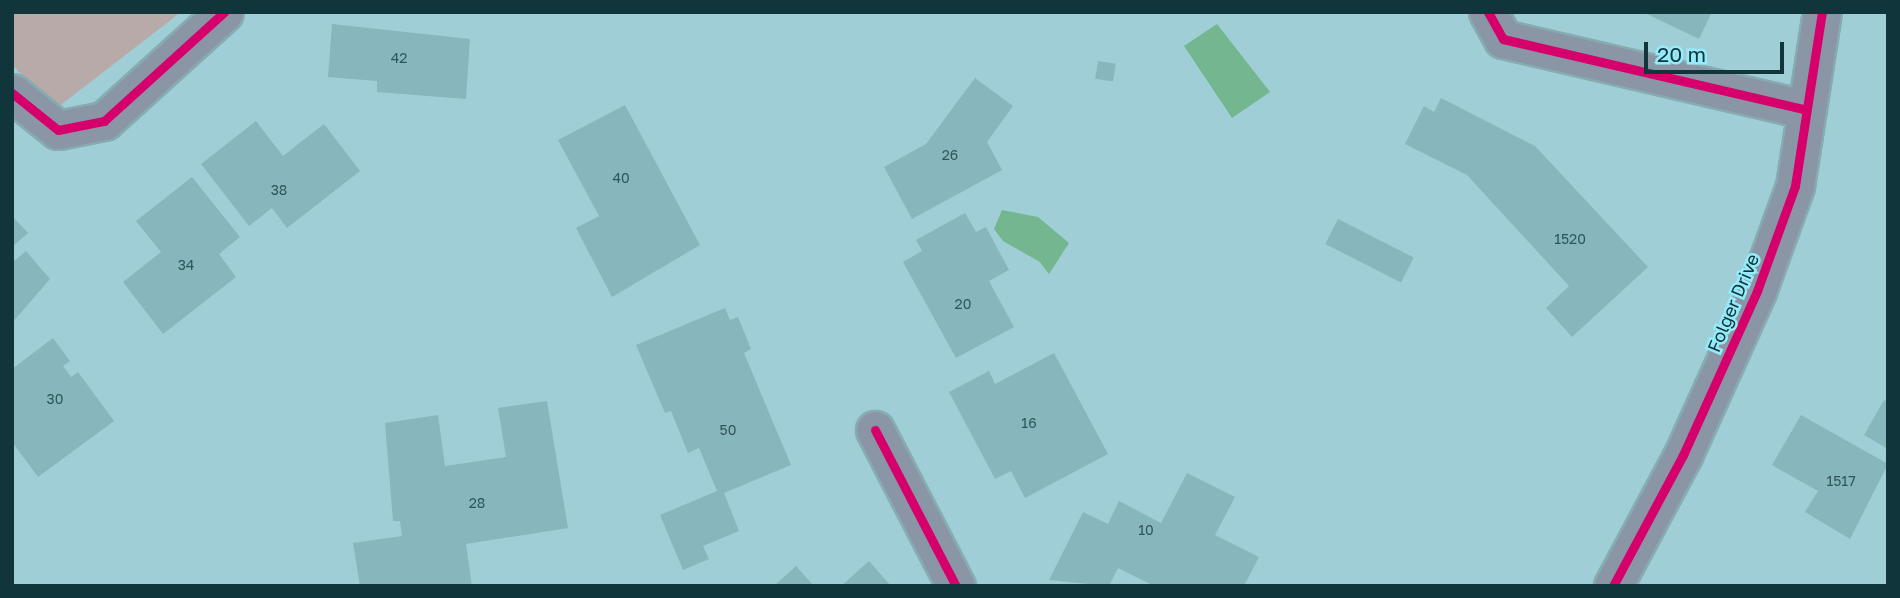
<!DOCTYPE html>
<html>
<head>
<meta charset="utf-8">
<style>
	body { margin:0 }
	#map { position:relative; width:1900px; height:598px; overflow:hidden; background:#9fced6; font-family:"Golos Text",sans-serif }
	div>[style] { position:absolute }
	.green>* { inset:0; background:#b7aaa8 }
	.water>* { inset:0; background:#73b68f }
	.building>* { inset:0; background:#88b6bd; transform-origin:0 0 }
	.roads { filter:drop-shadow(2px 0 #86acb2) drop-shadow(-2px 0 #86acb2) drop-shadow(0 2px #86acb2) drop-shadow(0 -2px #86acb2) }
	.minor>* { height:37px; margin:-18.5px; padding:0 18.5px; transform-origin:18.5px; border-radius:18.5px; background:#8a96a6 }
	.cycleway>* { height:9px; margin:-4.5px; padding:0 4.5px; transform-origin:4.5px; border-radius:4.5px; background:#d6006c }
	span { translate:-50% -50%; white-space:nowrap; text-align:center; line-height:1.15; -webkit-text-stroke:5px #95ebfa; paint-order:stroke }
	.number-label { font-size:14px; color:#2e575c }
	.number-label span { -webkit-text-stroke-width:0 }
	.street-label { font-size:18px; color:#10363b }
	.frame { position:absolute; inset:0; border:14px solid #10363b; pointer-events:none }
	.scale { position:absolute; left:1644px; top:42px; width:140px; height:32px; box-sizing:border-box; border:4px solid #10363b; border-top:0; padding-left:9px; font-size:21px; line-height:24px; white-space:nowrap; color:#10363b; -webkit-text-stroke:5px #95ebfa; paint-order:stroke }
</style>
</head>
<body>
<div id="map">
	<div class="green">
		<div style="clip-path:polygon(12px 12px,181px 12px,53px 111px,12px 64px)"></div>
	</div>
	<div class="water">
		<div style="clip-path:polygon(1217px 24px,1270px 92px,1232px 118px,1184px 46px)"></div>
		<div style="clip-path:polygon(1002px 210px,1038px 217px,1069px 243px,1049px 274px,1040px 262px,1003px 241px,994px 229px)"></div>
	</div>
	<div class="building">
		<div style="clip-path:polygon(1643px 12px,1712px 12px,1699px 39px)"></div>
		<div style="clip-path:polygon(332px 24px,470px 39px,466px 99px,377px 92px,377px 81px,328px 77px)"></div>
		<div style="left:1098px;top:61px;width:18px;height:18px;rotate:9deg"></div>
		<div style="clip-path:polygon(975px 78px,1013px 106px,987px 142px,1002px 170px,912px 219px,884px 167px,926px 144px)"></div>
		<div style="clip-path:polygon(1441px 98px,1535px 146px,1648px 267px,1572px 337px,1546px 308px,1569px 286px,1467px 175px,1405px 144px,1424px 106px,1434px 112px)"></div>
		<div style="clip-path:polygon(625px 105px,700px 245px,612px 297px,576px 228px,599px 216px,558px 140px)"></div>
		<div style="clip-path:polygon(256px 121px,283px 156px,324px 124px,360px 171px,287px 228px,272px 208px,249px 226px,201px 164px)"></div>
		<div style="clip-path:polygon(192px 177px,240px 237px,219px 254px,236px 277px,163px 334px,123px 282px,161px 252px,136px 221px)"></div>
		<div style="clip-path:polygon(965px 213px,976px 232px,986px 227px,1009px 270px,989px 281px,1014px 327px,956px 358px,903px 262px,922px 251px,916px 240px)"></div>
		<div style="clip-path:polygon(12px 216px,28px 233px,12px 247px)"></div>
		<div style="left:1338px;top:219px;width:85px;height:28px;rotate:27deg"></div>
		<div style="clip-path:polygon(26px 251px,50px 279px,12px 323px,12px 263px)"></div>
		<div style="clip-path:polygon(725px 308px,730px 320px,738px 317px,751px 349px,744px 353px,791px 465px,724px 493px,739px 531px,703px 546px,709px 559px,683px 570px,660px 515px,717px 491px,699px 448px,688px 453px,671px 411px,665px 413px,636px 345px)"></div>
		<div style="clip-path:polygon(53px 338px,70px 361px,63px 366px,71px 377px,78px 372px,114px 421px,38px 477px,12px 442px,12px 369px)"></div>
		<div style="clip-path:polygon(1054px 353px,1108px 454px,1025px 498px,1011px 471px,995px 479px,949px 392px,989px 371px,995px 384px)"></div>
		<div style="clip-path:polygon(1884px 400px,1888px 402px,1888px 449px,1864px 435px)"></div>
		<div style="clip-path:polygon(547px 401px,568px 528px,466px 544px,472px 586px,360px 586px,353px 543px,402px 536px,400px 521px,393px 521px,385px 423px,438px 415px,445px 466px,506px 457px,498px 408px)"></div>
		<div style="clip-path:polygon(1801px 415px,1888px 464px,1850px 539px,1805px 512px,1818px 491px,1772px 465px)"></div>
		<div style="clip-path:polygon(1187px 473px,1235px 497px,1215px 535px,1259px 557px,1244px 586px,1154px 586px,1118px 568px,1109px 586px,1049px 580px,1083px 512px,1108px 524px,1119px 501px,1161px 523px)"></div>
		<div style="clip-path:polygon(869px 561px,891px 586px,841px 586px)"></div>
		<div style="clip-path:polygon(796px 566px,814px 586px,774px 586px)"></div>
	</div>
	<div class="roads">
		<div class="minor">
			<div style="left:1488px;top:12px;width:31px;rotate:61deg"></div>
			<div style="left:1503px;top:39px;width:310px;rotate:13.1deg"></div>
			<div style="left:12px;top:93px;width:59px;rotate:38.8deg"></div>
			<div style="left:58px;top:130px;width:47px;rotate:-11.1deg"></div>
			<div style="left:104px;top:121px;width:162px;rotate:-42.2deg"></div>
			<div style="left:875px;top:430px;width:176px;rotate:62.6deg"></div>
			<div style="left:1613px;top:586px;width:149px;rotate:-61.9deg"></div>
			<div style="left:1683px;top:455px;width:180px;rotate:-65.7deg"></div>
			<div style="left:1757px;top:291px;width:112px;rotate:-70.1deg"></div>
			<div style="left:1795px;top:186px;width:176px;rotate:-81.2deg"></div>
		</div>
	</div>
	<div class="cycleway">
		<div style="left:1488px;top:12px;width:31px;rotate:61deg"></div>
		<div style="left:1503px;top:39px;width:310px;rotate:13.1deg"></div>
		<div style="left:12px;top:93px;width:59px;rotate:38.8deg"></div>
		<div style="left:58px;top:130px;width:47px;rotate:-11.1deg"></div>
		<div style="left:104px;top:121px;width:162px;rotate:-42.2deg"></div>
		<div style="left:875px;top:430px;width:176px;rotate:62.6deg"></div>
		<div style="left:1613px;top:586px;width:149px;rotate:-61.9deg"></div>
		<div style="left:1683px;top:455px;width:180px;rotate:-65.7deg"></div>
		<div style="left:1757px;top:291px;width:112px;rotate:-70.1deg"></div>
		<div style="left:1795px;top:186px;width:176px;rotate:-81.2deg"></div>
	</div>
	<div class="number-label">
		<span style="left:399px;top:58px">42</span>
		<span style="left:950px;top:155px">26</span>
		<span style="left:621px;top:178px">40</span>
		<span style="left:279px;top:190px">38</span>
		<span style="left:1570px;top:239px">1520</span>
		<span style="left:186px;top:265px">34</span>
		<span style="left:963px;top:304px">20</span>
		<span style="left:55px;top:399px">30</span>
		<span style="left:1029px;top:423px">16</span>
		<span style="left:728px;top:430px">50</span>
		<span style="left:1841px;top:481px">1517</span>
		<span style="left:477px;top:503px">28</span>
		<span style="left:1146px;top:530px">10</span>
	</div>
	<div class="street-label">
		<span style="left:1733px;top:303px;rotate:-67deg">Folger Drive</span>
	</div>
	<div class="frame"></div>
	<div class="scale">20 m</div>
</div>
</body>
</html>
